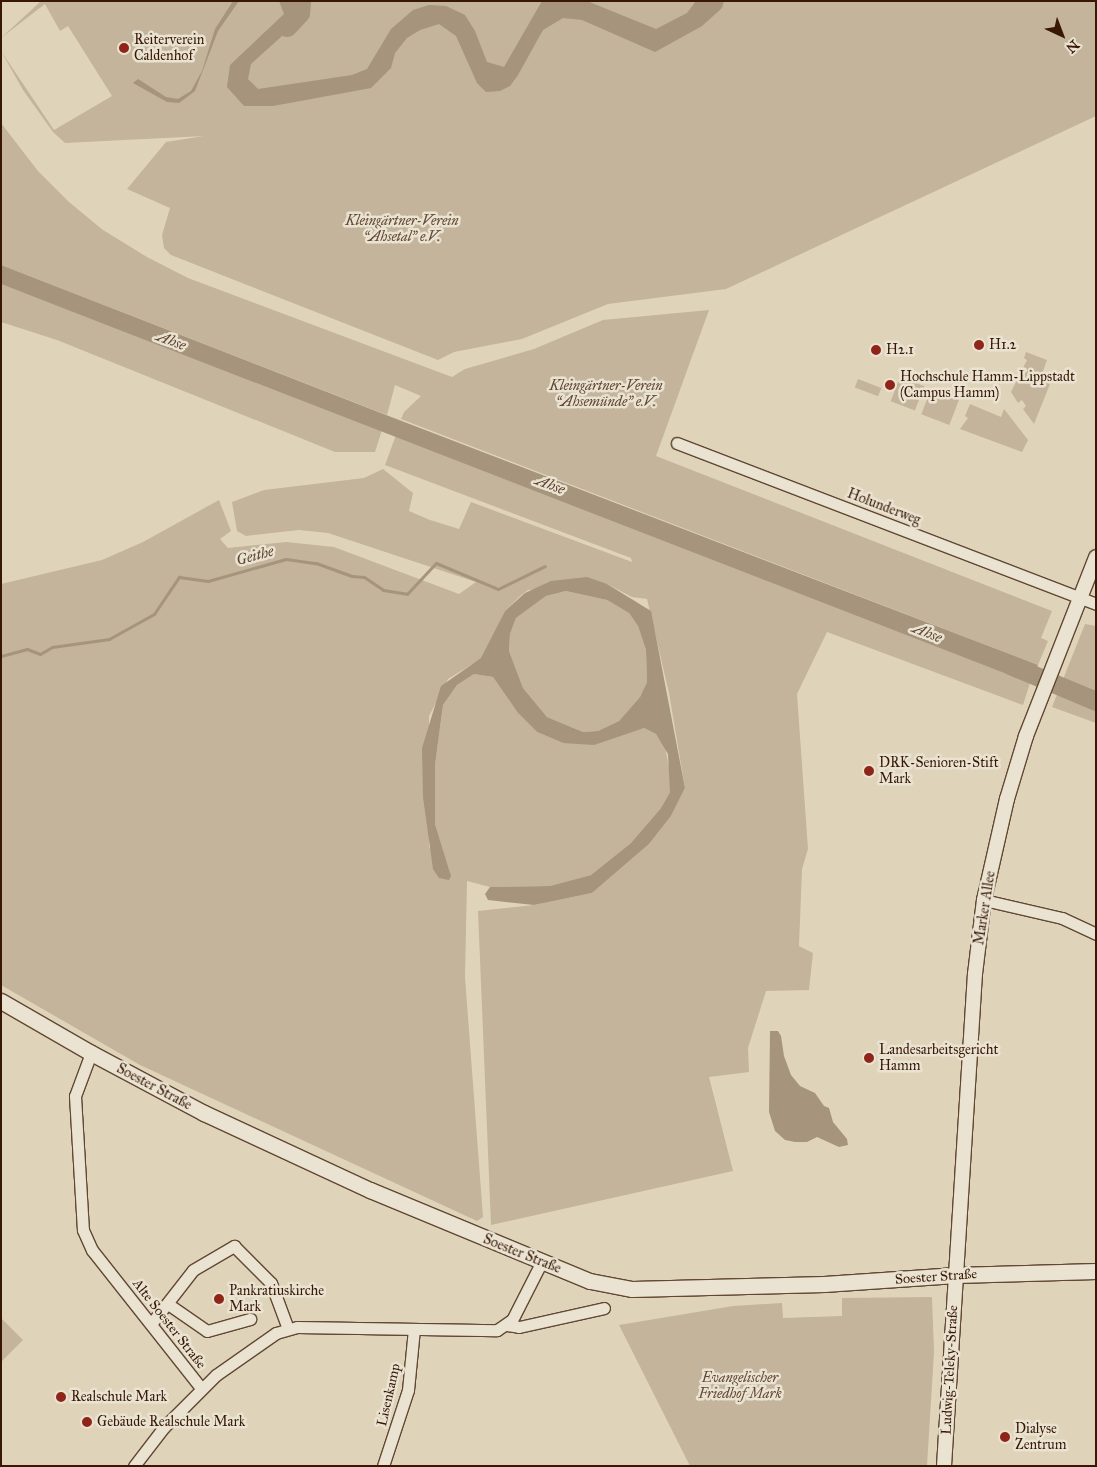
<!DOCTYPE html>
<html>
<head>
<meta charset="utf-8">
<style>
	body { margin:0 }
	#map { position:relative; width:1097px; height:1467px; overflow:hidden; background:#dfd4ba; font-family:"IM FELL Great Primer",serif }
	div>[style] { position:absolute }
	.green>* { inset:0; background:#c3b49b; transform-origin:0 0 }
	.water>* { inset:0; background:#a6947c }
	.stream>* { height:3px; margin:-1.5px; padding:0 1.5px; transform-origin:1.5px; border-radius:1.5px; background:#a6947c }
	.river>* { height:19px; margin:-9.5px; padding:0 9.5px; transform-origin:9.5px; border-radius:9.5px; background:#a6947c }
	.roads { filter:drop-shadow(1px 0 #624732) drop-shadow(-1px 0 #624732) drop-shadow(0 1px #624732) drop-shadow(0 -1px #624732) }
	.minor>* { height:11px; margin:-5.5px; padding:0 5.5px; transform-origin:5.5px; border-radius:5.5px; background:#eae3d2 }
	.tertiary>* { height:14px; margin:-7px; padding:0 7px; transform-origin:7px; border-radius:7px; background:#eae3d2 }
	.secondary>* { height:15px; margin:-7.5px; padding:0 7.5px; transform-origin:7.5px; border-radius:7.5px; background:#eae3d2 }
	.dots>* { width:14px; height:14px; translate:-50% -50%; box-sizing:border-box; border:2px solid #eae3d2; border-radius:50% }
	span { translate:-50% -50%; white-space:nowrap; text-align:center; line-height:1.15; -webkit-text-stroke:5px #eae3d2; paint-order:stroke }
	.poi-label { font-size:14px; color:#381805 }
	.left { translate:0 -50%; text-align:left }
	.park-label { font-size:14px; color:#624732; font-style:italic }
	.street-label { font-size:14px; color:#381805 }
	.water-label { font-size:15px; color:#5e432f; font-style:italic }
	.frame { position:absolute; inset:0; border:2px solid #381805; pointer-events:none }
	.north { position:absolute; left:1037px; top:10px; width:50px; height:50px; -webkit-text-stroke:4px #eae3d2; paint-order:stroke; rotate:137deg; font-size:14px; font-weight:700; line-height:20px; text-align:center; color:#381805 }
	.north::after { content:''; display:block; margin:auto; width:18px; height:22px; background:#381805; clip-path:polygon(50% 0,100% 100%,50% 72%,0 100%) }
</style>
</head>
<body>
<div id="map">
	<div class="green">
		<div style="clip-path:polygon(41px 1px,1096px 1px,1096px 116px,726px 289px,608px 304px,522px 339px,454px 352px,438px 360px,171px 255px,164px 248px,162px 235px,170px 208px,127px 189px,166px 142px,204px 136px,65px 143px,53px 132px,23px 90px,1px 51px,54px 130px,112px 96px,68px 26px,60px 31px,45px 4px,1px 38px)"></div>
		<div style="clip-path:polygon(1px 123px,38px 171px,69px 202px,103px 230px,147px 257px,188px 278px,452px 377px,465px 369px,534px 349px,603px 320px,709px 310px,656px 456px,1052px 611px,1041px 638px,1048px 641px,1038px 665px,401px 419px,404px 412px,421px 396px,395px 385px,387px 415px,1px 265px)"></div>
		<div style="clip-path:polygon(1px 284px,382px 430px,375px 452px,335px 452px,57px 340px,1px 322px)"></div>
		<div style="clip-path:polygon(1026px 352px,1047px 360px,1042px 374px,1050px 384px,1034px 424px,1023px 409px,1026px 406px,1022px 400px,1018px 403px,1011px 392px,1027px 360px,1024px 358px)"></div>
		<div style="left:900px;top:377px;width:26px;height:26px;rotate:21deg"></div>
		<div style="left:858px;top:379px;width:25px;height:9px;rotate:21deg"></div>
		<div style="left:931px;top:389px;width:30px;height:27px;rotate:21deg"></div>
		<div style="clip-path:polygon(970px 404px,1001px 417px,1004px 409px,1028px 440px,1022px 452px,960px 429px,968px 418px,965px 416px)"></div>
		<div style="clip-path:polygon(396px 435px,767px 575px,1030px 683px,1023px 705px,827px 632px,797px 694px,808px 849px,802px 869px,799px 946px,813px 953px,809px 990px,766px 991px,748px 1048px,749px 1072px,709px 1077px,733px 1171px,491px 1225px,478px 911px,534px 905px,592px 893px,649px 844px,671px 816px,685px 788px,669px 693px,647px 599px,632px 597px,607px 584px,528px 590px,519px 597px,505px 611px,482px 658px,448px 679px,429px 716px,429px 847px,449px 870px,435px 824px,435px 765px,443px 705px,457px 685px,474px 674px,493px 677px,518px 713px,537px 732px,563px 743px,644px 728px,656px 734px,665px 746px,671px 779px,670px 792px,661px 808px,631px 843px,591px 875px,550px 886px,490px 887px,467px 881px,465px 977px,483px 1217px,477px 1221px,140px 1065px,1px 985px,1px 584px,102px 560px,143px 542px,219px 500px,231px 531px,220px 539px,228px 548px,286px 542px,334px 547px,459px 594px,476px 582px,328px 533px,299px 530px,246px 536px,237px 531px,232px 502px,264px 490px,364px 478px,383px 469px,413px 493px,409px 511px,430px 520px,459px 529px,471px 502px,632px 562px,631px 558px,385px 465px)"></div>
		<div style="clip-path:polygon(566px 591px,607px 600px,629px 613px,638px 626px,646px 650px,647px 682px,640px 697px,619px 721px,598px 731px,583px 732px,547px 717px,523px 688px,509px 651px,510px 634px,516px 618px,546px 596px)"></div>
		<div style="clip-path:polygon(1085px 624px,1096px 626px,1096px 723px,1052px 707px)"></div>
		<div style="clip-path:polygon(932px 1297px,934px 1352px,927px 1466px,690px 1466px,619px 1325px,733px 1306px,782px 1303px,783px 1318px,842px 1316px,842px 1298px)"></div>
		<div style="clip-path:polygon(1px 1318px,23px 1340px,1px 1362px)"></div>
	</div>
	<div class="water">
		<div style="clip-path:polygon(233px 1px,239px 1px,218px 31px,195px 91px,179px 103px,167px 102px,133px 83px,138px 79px,166px 97px,178px 99px,191px 91px,202px 71px,215px 29px)"></div>
		<div style="clip-path:polygon(279px 1px,299px 1px,303px 10px,292px 27px,251px 64px,248px 79px,258px 89px,352px 75px,367px 69px,391px 29px,413px 10px,429px 5px,446px 6px,465px 15px,475px 31px,487px 62px,504px 67px,542px 1px,587px 1px,656px 29px,687px 13px,696px 1px,724px 1px,722px 8px,702px 26px,655px 52px,582px 20px,563px 18px,543px 30px,518px 75px,510px 86px,500px 91px,486px 92px,477px 83px,456px 36px,439px 24px,420px 30px,407px 38px,395px 53px,391px 68px,371px 88px,273px 106px,244px 106px,227px 87px,230px 65px,284px 14px)"></div>
		<div style="clip-path:polygon(1px 265px,386px 415px,1038px 665px,1030px 683px,1px 284px)"></div>
		<div style="clip-path:polygon(evenodd,587px 577px,607px 584px,651px 611px,685px 788px,671px 816px,649px 844px,592px 893px,534px 905px,488px 900px,485px 894px,490px 887px,550px 886px,591px 875px,631px 843px,661px 808px,670px 792px,668px 754px,656px 734px,644px 728px,594px 745px,563px 743px,537px 732px,518px 713px,493px 677px,474px 674px,457px 685px,443px 705px,435px 765px,435px 824px,451px 876px,449px 880px,439px 878px,433px 869px,423px 797px,422px 748px,441px 686px,481px 658px,505px 611px,525px 593px,551px 581px,587px 577px,566px 591px,607px 600px,629px 613px,638px 626px,646px 650px,647px 682px,640px 697px,619px 721px,598px 731px,583px 732px,547px 717px,523px 688px,509px 651px,510px 634px,516px 618px,546px 596px,566px 591px)"></div>
		<div style="clip-path:polygon(1065px 679px,1096px 691px,1096px 707px,1060px 694px)"></div>
		<div style="clip-path:polygon(770px 1031px,778px 1031px,781px 1036px,784px 1056px,791px 1075px,800px 1086px,815px 1093px,824px 1106px,829px 1108px,833px 1122px,847px 1139px,848px 1145px,839px 1147px,817px 1137px,807px 1142px,795px 1142px,785px 1140px,775px 1131px,769px 1112px)"></div>
	</div>
	<div class="stream">
		<div style="left:1px;top:656px;width:27px;rotate:-15deg"></div>
		<div style="left:27px;top:649px;width:14px;rotate:21deg"></div>
		<div style="left:40px;top:654px;width:14px;rotate:-30deg"></div>
		<div style="left:52px;top:647px;width:58px;rotate:-8deg"></div>
		<div style="left:109px;top:639px;width:51px;rotate:-29.1deg"></div>
		<div style="left:154px;top:614px;width:45px;rotate:-56deg"></div>
		<div style="left:179px;top:577px;width:29px;rotate:8deg"></div>
		<div style="left:208px;top:581px;width:81px;rotate:-15.8deg"></div>
		<div style="left:286px;top:559px;width:30px;rotate:8deg"></div>
		<div style="left:316px;top:563px;width:38px;rotate:20deg"></div>
		<div style="left:352px;top:576px;width:12px;rotate:5deg"></div>
		<div style="left:364px;top:577px;width:23px;rotate:34deg"></div>
		<div style="left:383px;top:590px;width:24px;rotate:9deg"></div>
		<div style="left:407px;top:594px;width:42px;rotate:-46.9deg"></div>
		<div style="left:436px;top:563px;width:67px;rotate:22.8deg"></div>
		<div style="left:498px;top:589px;width:52px;rotate:-26.1deg"></div>
	</div>
	<div class="river">
		<div style="left:287px;top:27px;width:19px;rotate:-47deg"></div>
		<div style="left:300px;top:13px;width:12px;rotate:-85deg"></div>
		<div style="left:1010px;top:665px;width:93px;rotate:22.7deg"></div>
	</div>
	<div class="roads">
		<div class="minor">
			<div style="left:677px;top:443px;width:449px;rotate:21deg"></div>
			<div style="left:984px;top:900px;width:80px;rotate:13deg"></div>
			<div style="left:1062px;top:918px;width:38px;rotate:25deg"></div>
			<div style="left:91px;top:1053px;width:46px;rotate:110.4deg"></div>
			<div style="left:75px;top:1096px;width:134px;rotate:86.6deg"></div>
			<div style="left:83px;top:1230px;width:22px;rotate:66deg"></div>
			<div style="left:92px;top:1250px;width:176px;rotate:51.7deg"></div>
			<div style="left:168px;top:1304px;width:47px;rotate:34.7deg"></div>
			<div style="left:207px;top:1331px;width:45px;rotate:-15.6deg"></div>
			<div style="left:151px;top:1324px;width:68px;rotate:-52.1deg"></div>
			<div style="left:193px;top:1270px;width:48px;rotate:-30.3deg"></div>
			<div style="left:234px;top:1246px;width:52px;rotate:45deg"></div>
			<div style="left:271px;top:1283px;width:49px;rotate:69.7deg"></div>
			<div style="left:507px;top:1325px;width:12px;rotate:9deg"></div>
			<div style="left:519px;top:1327px;width:87px;rotate:-12.6deg"></div>
			<div style="left:134px;top:1466px;width:49px;rotate:-52.4deg"></div>
			<div style="left:164px;top:1427px;width:74px;rotate:-45deg"></div>
			<div style="left:216px;top:1375px;width:73px;rotate:-35deg"></div>
			<div style="left:276px;top:1333px;width:22px;rotate:-16deg"></div>
			<div style="left:297px;top:1327px;width:200px;rotate:0.9deg"></div>
			<div style="left:497px;top:1330px;width:18px;rotate:-34deg"></div>
			<div style="left:512px;top:1320px;width:64px;rotate:-63deg"></div>
			<div style="left:383px;top:1466px;width:80px;rotate:-71.8deg"></div>
			<div style="left:408px;top:1390px;width:61px;rotate:-84.4deg"></div>
		</div>
		<div class="tertiary">
			<div style="left:944px;top:1466px;width:493px;rotate:-86.4deg"></div>
			<div style="left:975px;top:974px;width:75px;rotate:-83.1deg"></div>
			<div style="left:984px;top:900px;width:104px;rotate:-77.2deg"></div>
			<div style="left:1007px;top:799px;width:66px;rotate:-73.2deg"></div>
			<div style="left:1026px;top:736px;width:192px;rotate:-68.6deg"></div>
		</div>
		<div class="secondary">
			<div style="left:1px;top:1001px;width:104px;rotate:30deg"></div>
			<div style="left:91px;top:1053px;width:128px;rotate:28deg"></div>
			<div style="left:204px;top:1113px;width:183px;rotate:24.9deg"></div>
			<div style="left:370px;top:1190px;width:238px;rotate:22.5deg"></div>
			<div style="left:590px;top:1281px;width:43px;rotate:10.8deg"></div>
			<div style="left:632px;top:1289px;width:192px;rotate:-1.5deg"></div>
			<div style="left:824px;top:1284px;width:132px;rotate:-3.9deg"></div>
			<div style="left:956px;top:1275px;width:140px;rotate:-1.6deg"></div>
		</div>
	</div>
	<div class="dots">
		<div style="left:124px;top:48px;background:#8f2418"></div>
		<div style="left:979px;top:345px;background:#8f2418"></div>
		<div style="left:876px;top:350px;background:#8f2418"></div>
		<div style="left:890px;top:385px;background:#8f2418"></div>
		<div style="left:869px;top:771px;background:#8f2418"></div>
		<div style="left:869px;top:1058px;background:#8f2418"></div>
		<div style="left:219px;top:1299px;background:#8f2418"></div>
		<div style="left:61px;top:1397px;background:#8f2418"></div>
		<div style="left:87px;top:1422px;background:#8f2418"></div>
		<div style="left:1005px;top:1437px;background:#8f2418"></div>
	</div>
	<div class="poi-label">
		<span class="left" style="left:134px;top:48px">Reiterverein<br>Caldenhof</span>
		<span class="left" style="left:989px;top:345px">H1.2</span>
		<span class="left" style="left:886px;top:350px">H2.1</span>
		<span class="left" style="left:900px;top:385px">Hochschule Hamm-Lippstadt<br>(Campus Hamm)</span>
		<span class="left" style="left:879px;top:771px">DRK-Senioren-Stift<br>Mark</span>
		<span class="left" style="left:879px;top:1058px">Landesarbeitsgericht<br>Hamm</span>
		<span class="left" style="left:229px;top:1299px">Pankratiuskirche<br>Mark</span>
		<span class="left" style="left:71px;top:1397px">Realschule Mark</span>
		<span class="left" style="left:97px;top:1422px">Gebäude Realschule Mark</span>
		<span class="left" style="left:1015px;top:1437px">Dialyse<br>Zentrum</span>
	</div>
	<div class="park-label">
		<span style="left:402px;top:229px">Kleingärtner-Verein<br>“Ahsetal” e.V.</span>
		<span style="left:606px;top:394px">Kleingärtner-Verein<br>“Ahsemünde” e.V.</span>
		<span style="left:740px;top:1386px">Evangelischer<br>Friedhof Mark</span>
	</div>
	<div class="street-label">
		<span style="left:884px;top:507px;rotate:21deg">Holunderweg</span>
		<span style="left:985px;top:908px;rotate:-81deg">Marker Allee</span>
		<span style="left:154px;top:1087px;rotate:28deg">Soester Straße</span>
		<span style="left:522px;top:1254px;rotate:22deg">Soester Straße</span>
		<span style="left:936px;top:1277px;rotate:-4deg">Soester Straße</span>
		<span style="left:169px;top:1324px;rotate:52deg">Alte Soester Straße</span>
		<span style="left:950px;top:1370px;rotate:-87deg">Ludwig-Teleky-Straße</span>
		<span style="left:389px;top:1395px;rotate:-77deg">Lisenkamp</span>
	</div>
	<div class="water-label">
		<span style="left:171px;top:341px;rotate:21deg">Ahse</span>
		<span style="left:550px;top:485px;rotate:21deg">Ahse</span>
		<span style="left:255px;top:556px;rotate:-15deg">Geithe</span>
		<span style="left:927px;top:633px;rotate:22deg">Ahse</span>
	</div>
	<div class="frame"></div>
	<div class="north">N</div>
</div>
</body>
</html>
